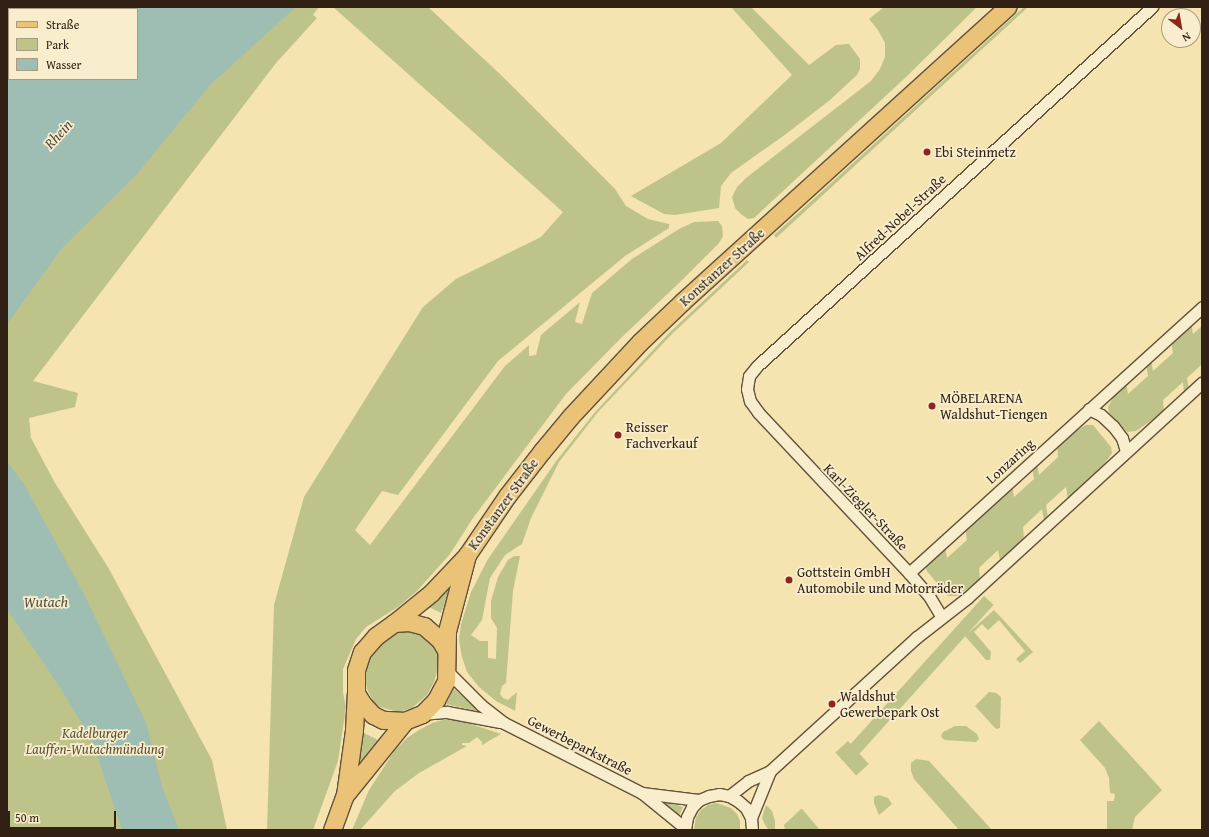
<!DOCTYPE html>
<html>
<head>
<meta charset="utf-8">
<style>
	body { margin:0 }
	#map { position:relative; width:1209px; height:837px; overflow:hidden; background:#f5e3b0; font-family:"Gentium Book Plus",serif }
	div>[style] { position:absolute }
	.green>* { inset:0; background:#bec38a; transform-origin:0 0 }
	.water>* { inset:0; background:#9ebdb3 }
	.roads { filter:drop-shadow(1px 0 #62513b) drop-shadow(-1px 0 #62513b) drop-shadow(0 1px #62513b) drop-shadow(0 -1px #62513b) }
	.street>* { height:11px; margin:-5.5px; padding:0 5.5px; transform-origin:5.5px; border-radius:5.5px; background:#f8edcc }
	.primary>* { height:17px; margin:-8.5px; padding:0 8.5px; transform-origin:8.5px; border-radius:8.5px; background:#eac278 }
	.dots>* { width:11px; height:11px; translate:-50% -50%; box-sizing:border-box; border:2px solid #f8edcc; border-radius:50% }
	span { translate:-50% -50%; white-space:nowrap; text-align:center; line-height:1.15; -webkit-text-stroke:3.5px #f8edcc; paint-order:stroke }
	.poi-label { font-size:14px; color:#312014 }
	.left { translate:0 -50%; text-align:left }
	.street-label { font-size:14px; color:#312014 }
	.park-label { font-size:14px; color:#5b5137; font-style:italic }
	.water-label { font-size:15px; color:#524f44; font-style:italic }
	.frame { position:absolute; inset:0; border:8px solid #312014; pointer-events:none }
	.legend { position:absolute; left:8px; top:8px; width:130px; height:72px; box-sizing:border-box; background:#f8edcc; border:1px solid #a89b82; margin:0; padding:5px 7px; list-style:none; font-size:12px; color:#312014 }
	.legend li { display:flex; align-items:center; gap:8px; height:20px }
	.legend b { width:20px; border:1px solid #a89b82 }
	.north { position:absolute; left:1161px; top:8px; width:40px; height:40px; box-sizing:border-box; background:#f8edcc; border:1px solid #a89b82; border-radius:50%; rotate:149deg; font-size:11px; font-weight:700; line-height:16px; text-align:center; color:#312014 }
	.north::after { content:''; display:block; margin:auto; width:14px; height:18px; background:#8f2418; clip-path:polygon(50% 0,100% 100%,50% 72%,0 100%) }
	.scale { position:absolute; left:8px; top:811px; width:108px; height:18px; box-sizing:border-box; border:2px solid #312014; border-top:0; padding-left:5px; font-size:12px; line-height:14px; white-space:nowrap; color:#312014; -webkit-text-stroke:3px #f8edcc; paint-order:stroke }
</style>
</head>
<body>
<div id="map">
	<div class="green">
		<div style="clip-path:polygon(7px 7px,58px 7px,57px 9px,9px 9px,9px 67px,7px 70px)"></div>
		<div style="clip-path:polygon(176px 7px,319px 7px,313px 15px,317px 18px,276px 63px,33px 381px,78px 393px,75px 407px,29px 418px,31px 438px,55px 483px,109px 569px,212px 760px,227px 830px,7px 830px,7px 209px,137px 79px)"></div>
		<div style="clip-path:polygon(333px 7px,428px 7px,501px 75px,615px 189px,626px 206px,648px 219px,669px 224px,669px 228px,625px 256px,498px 361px,398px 495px,382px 491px,355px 530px,370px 545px,505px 366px,529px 345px,529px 356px,536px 355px,541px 335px,580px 302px,575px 322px,582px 324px,592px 293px,632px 259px,679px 229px,694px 222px,718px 221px,722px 226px,723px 236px,719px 243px,680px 282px,622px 337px,566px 394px,473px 518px,450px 554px,417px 591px,398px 607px,366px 627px,356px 639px,343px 669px,343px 693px,346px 707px,338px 761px,313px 830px,267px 830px,274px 605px,304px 497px,423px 307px,456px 279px,541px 237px,563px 212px)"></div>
		<div style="clip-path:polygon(731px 7px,751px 7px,809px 65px,836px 45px,849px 44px,860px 59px,860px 69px,857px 75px,830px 100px,786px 134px,731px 173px,721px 186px,719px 208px,675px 215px,664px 214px,631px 196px,721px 143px,792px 75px)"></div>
		<div style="clip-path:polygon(884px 7px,977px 7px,905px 78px,754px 218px,748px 219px,742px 215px,735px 208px,732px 197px,737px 187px,746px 178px,871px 81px,880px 69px,885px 57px,885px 43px,878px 30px,869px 19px)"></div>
		<div style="clip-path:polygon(1024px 7px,1028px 7px,776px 238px,774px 235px)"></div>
		<div style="clip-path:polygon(747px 260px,749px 262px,672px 334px,598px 412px,559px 462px,531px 518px,522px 544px,505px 555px,490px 578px,482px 620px,471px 635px,480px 641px,488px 641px,488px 658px,496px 659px,497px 628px,491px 618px,491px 601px,498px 577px,508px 560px,514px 556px,520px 556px,513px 591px,506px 683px,502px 686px,500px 694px,503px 698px,508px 700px,517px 692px,515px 711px,496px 701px,479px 687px,467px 672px,462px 657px,459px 640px,461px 624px,471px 592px,488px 559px,557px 460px,596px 411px,670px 332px)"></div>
		<div style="clip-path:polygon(1191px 322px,1193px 334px,1202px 326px,1202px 364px,1187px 378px,1189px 390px,1184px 394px,1183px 382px,1163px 400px,1164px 412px,1136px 431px,1127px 432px,1109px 413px,1108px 407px,1115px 394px,1126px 382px,1128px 394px,1148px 376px,1146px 363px,1151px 359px,1153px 371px,1173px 353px,1171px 341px)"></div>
		<div style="clip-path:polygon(1086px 425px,1093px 425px,1111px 447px,1112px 453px,1101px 469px,1068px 499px,1066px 487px,1046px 505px,1048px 518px,1044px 521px,1042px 509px,1023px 527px,1024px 540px,1000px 561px,998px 550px,979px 568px,980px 580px,957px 596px,948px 596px,926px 570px,927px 563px,945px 546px,947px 558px,967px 540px,965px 527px,1012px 485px,1014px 497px,1034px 479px,1032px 467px,1037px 463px,1039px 475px,1058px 457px,1057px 445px,1066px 436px)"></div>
		<div style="clip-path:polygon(455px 577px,441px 613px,425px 605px)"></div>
		<div style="left:984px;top:596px;width:13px;height:208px;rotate:42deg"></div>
		<div style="clip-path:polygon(994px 610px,1033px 652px,1020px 663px,1016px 659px,1025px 651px,999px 620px,988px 630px,982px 624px,974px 632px,991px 652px,990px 660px,986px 660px,965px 636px)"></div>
		<div style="clip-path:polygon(415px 629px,432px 642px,437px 651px,438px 668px,434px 682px,427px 695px,412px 708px,398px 712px,380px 707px,374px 703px,367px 689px,365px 678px,369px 659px,374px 649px,397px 630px)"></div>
		<div style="clip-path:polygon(454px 689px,477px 709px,476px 711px,446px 704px)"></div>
		<div style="clip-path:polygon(989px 692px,996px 693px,1001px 697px,1000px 728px,996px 729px,975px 706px)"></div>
		<div style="clip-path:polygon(446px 719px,462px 721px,501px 734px,482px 745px,482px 742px,477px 737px,469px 743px,462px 743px,462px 745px,467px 746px,419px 773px,395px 791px,360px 830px,352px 830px,369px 790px,395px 750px,407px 738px,419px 730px,432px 723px)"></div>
		<div style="clip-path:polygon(1099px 721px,1162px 790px,1135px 817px,1132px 830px,1107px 830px,1107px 801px,1114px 801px,1115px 794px,1110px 793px,1109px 778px,1105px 768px,1080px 740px)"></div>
		<div style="clip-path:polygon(955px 726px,966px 726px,977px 734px,979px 739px,976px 742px,945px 740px,942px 738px,941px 736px,943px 732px)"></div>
		<div style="clip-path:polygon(362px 732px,378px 740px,357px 770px,355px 769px)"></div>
		<div style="left:848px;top:741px;width:31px;height:17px;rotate:48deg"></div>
		<div style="clip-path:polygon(916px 759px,929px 761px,992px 830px,959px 830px,914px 779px,911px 771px,911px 763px)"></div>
		<div style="clip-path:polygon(879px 795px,888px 798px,892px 804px,879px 815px,874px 803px,874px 797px)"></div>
		<div style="clip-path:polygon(663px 801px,683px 807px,679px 816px,662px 803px)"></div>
		<div style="clip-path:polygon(716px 803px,731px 808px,737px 814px,740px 821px,740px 830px,694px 830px,696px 817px,701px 810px,708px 805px)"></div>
		<div style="clip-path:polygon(766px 805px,772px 811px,775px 821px,775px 830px,769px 830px,765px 825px,762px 818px)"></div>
		<div style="clip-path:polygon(801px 809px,802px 809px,820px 830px,785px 830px,784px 825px)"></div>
	</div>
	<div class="water">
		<div style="clip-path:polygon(58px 7px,296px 7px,211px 84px,136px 175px,62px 248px,7px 324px,7px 70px,9px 67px,9px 79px,137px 79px,137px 9px,57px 9px)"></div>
		<div style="clip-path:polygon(7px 461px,25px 486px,84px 594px,146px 723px,162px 787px,179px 830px,122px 830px,92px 740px,61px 689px,7px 609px)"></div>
	</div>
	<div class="roads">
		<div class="street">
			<div style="left:1089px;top:409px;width:13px;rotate:27deg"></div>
			<div style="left:1101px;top:415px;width:16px;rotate:43deg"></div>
			<div style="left:1113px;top:426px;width:15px;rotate:53deg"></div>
			<div style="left:1122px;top:438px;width:14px;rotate:73deg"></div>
			<div style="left:909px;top:573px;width:396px;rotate:-42.2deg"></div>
			<div style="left:941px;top:616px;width:23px;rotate:-121deg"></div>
			<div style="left:929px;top:596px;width:30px;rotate:-131deg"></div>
			<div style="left:909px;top:573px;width:221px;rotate:-133.2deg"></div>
			<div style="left:758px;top:412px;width:14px;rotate:-126deg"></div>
			<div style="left:750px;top:401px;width:12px;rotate:-104deg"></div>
			<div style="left:747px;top:389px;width:13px;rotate:-81deg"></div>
			<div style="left:749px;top:376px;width:13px;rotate:-51deg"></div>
			<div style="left:757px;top:366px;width:534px;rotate:-42.27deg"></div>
			<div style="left:447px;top:671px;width:48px;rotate:45deg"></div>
			<div style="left:481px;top:705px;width:29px;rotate:38deg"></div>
			<div style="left:504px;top:723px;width:155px;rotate:26.9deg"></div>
			<div style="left:642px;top:793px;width:55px;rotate:39.1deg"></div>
			<div style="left:422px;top:714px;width:25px;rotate:-5deg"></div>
			<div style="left:447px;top:712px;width:54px;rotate:10.7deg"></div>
			<div style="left:642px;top:793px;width:57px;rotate:7deg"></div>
			<div style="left:729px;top:796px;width:24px;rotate:-38deg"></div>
			<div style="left:748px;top:781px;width:24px;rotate:-24deg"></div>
			<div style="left:770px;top:771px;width:199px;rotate:-42.4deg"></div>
			<div style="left:917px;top:637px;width:63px;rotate:-38deg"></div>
			<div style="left:967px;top:598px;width:319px;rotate:-42.5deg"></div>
			<div style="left:751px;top:818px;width:51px;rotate:-68deg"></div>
			<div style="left:685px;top:830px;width:13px;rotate:-81deg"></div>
			<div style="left:687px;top:817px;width:11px;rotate:-63deg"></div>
			<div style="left:692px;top:807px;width:10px;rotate:-45deg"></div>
			<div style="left:699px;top:800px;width:11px;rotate:-22deg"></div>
			<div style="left:709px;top:796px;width:10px;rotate:-11deg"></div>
			<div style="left:719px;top:794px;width:10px;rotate:11deg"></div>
			<div style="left:729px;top:796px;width:10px;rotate:29deg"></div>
			<div style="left:738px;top:801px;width:11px;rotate:41deg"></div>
			<div style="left:746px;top:808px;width:11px;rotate:63deg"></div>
			<div style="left:751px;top:818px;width:12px;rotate:85deg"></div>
		</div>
		<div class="primary">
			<div style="left:467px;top:555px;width:79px;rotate:104.7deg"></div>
			<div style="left:447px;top:631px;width:50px;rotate:91.1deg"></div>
			<div style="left:446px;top:681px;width:21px;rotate:118deg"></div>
			<div style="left:436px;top:700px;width:20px;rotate:135deg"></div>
			<div style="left:422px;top:714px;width:18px;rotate:158deg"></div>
			<div style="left:405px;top:721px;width:22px;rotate:-177deg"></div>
			<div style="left:383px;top:720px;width:11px;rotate:-153deg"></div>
			<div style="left:373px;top:715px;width:16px;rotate:-133deg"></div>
			<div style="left:362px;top:703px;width:12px;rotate:-121deg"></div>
			<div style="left:356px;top:693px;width:23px;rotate:-90deg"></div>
			<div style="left:356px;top:670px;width:19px;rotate:-72deg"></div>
			<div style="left:362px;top:652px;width:21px;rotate:-49deg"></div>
			<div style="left:376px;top:636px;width:22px;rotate:-36deg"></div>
			<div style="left:394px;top:623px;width:48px;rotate:-39deg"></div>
			<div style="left:431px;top:593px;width:52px;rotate:-46.5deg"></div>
			<div style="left:467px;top:555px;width:71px;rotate:-55.9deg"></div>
			<div style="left:507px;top:496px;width:57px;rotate:-52.1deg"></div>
			<div style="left:542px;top:451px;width:45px;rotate:-50.4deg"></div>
			<div style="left:571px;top:416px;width:101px;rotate:-47deg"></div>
			<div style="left:640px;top:342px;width:59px;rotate:-43.6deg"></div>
			<div style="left:683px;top:301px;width:438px;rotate:-42.2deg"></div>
			<div style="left:394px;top:623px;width:15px;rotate:-4deg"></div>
			<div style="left:409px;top:622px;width:16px;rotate:15deg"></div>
			<div style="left:424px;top:626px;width:21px;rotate:41deg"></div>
			<div style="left:440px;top:640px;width:12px;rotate:59deg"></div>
			<div style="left:346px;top:794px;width:94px;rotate:-51.1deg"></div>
			<div style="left:332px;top:830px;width:37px;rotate:-70deg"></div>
			<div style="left:345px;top:795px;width:66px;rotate:-82.1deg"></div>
			<div style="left:354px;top:730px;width:37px;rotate:-87deg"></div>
		</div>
	</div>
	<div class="dots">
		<div style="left:927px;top:152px;background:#8f2418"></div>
		<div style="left:932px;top:406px;background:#8f2418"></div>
		<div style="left:618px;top:435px;background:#8f2418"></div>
		<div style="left:789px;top:580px;background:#8f2418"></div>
		<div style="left:832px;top:704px;background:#8f2418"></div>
	</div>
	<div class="poi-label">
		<span class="left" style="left:935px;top:152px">Ebi Steinmetz</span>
		<span class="left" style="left:940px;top:406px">MÖBELARENA<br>Waldshut-Tiengen</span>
		<span class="left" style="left:626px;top:435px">Reisser<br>Fachverkauf</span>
		<span class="left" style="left:797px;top:580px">Gottstein GmbH<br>Automobile und Motorräder</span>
		<span class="left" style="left:840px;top:704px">Waldshut<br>Gewerbepark Ost</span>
	</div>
	<div class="street-label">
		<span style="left:900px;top:217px;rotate:-43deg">Alfred-Nobel-Straße</span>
		<span style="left:722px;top:267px;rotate:-42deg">Konstanzer Straße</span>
		<span style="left:1010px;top:461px;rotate:-42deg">Lonzaring</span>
		<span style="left:503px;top:504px;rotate:-54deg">Konstanzer Straße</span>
		<span style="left:866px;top:507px;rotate:46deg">Karl-Ziegler-Straße</span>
		<span style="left:580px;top:745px;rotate:27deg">Gewerbeparkstraße</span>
	</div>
	<div class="park-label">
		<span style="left:95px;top:741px">Kadelburger<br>Lauffen-Wutachmündung</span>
	</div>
	<div class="water-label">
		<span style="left:58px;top:134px;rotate:-47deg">Rhein</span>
		<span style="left:46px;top:602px">Wutach</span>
	</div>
	<div class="frame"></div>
	<ul class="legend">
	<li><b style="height:5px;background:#eac278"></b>Straße</li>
	<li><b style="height:11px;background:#bec38a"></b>Park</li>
	<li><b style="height:11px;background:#9ebdb3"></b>Wasser</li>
	</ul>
	<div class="north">N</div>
	<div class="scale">50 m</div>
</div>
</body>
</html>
